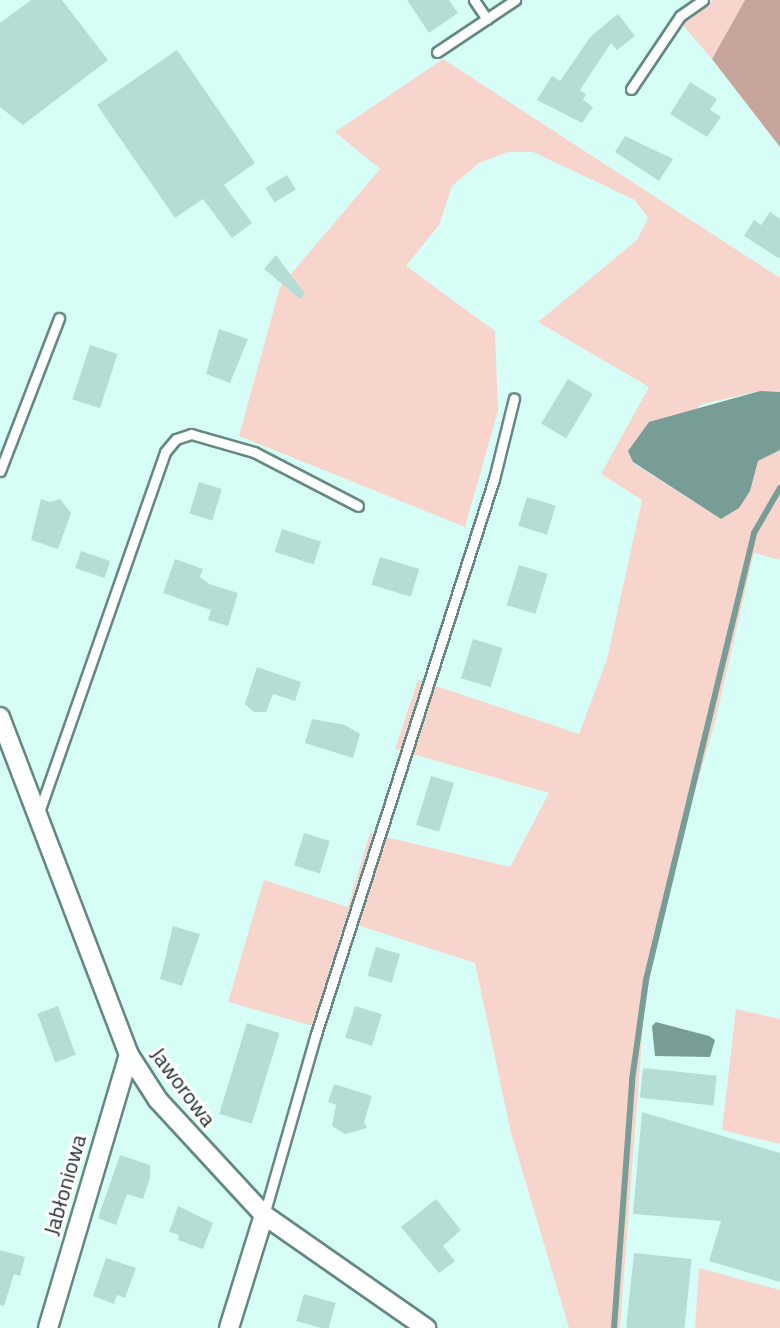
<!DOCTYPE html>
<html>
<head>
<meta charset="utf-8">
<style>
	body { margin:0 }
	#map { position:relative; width:780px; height:1328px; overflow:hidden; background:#d7fef6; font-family:"Titillium Web",sans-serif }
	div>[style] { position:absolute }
	.green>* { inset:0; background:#f7d5cc }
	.forest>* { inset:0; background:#c7a59c }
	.water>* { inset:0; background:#789d96 }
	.stream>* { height:6px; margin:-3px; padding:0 3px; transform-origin:3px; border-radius:3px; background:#789d96 }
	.building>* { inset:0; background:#b6ddd5; transform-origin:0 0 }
	.roads { filter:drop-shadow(2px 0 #658982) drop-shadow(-2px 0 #658982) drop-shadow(0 2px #658982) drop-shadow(0 -2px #658982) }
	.lane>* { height:9px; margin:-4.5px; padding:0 4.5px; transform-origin:4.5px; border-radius:4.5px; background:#fff }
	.street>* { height:18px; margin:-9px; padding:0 9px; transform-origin:9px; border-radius:9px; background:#fff }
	span { translate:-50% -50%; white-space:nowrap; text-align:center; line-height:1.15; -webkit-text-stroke:6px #fff; paint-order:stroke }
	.street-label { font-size:22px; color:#1e2d2a }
</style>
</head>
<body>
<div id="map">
	<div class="green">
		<div style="clip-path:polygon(713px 0,745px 0,712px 59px,680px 22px)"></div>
		<div style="clip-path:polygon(443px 59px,780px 278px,780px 392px,760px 391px,702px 404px,633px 463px,721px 519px,750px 491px,758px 461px,780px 450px,780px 560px,754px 553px,715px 722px,673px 868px,645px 999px,620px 1328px,569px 1328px,511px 1133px,475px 963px,345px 921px,313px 1026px,228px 1002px,264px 880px,348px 907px,370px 833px,510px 867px,549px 793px,395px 749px,418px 680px,579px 734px,607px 659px,642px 500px,601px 474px,649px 387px,538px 322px,637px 240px,648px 218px,635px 200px,533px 152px,508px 152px,479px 163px,452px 186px,439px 225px,406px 266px,495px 331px,498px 411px,465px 527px,239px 436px,280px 287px,380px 169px,335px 132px)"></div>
		<div style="clip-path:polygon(736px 1009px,780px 1019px,780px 1144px,722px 1130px)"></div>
		<div style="clip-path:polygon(699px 1268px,780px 1290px,780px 1328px,695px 1328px)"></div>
	</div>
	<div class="forest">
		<div style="clip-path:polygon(745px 0,780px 0,780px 147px,712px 59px)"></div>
	</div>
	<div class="water">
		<div style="clip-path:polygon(760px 391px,780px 392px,780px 450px,758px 461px,750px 491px,739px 508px,721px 519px,633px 462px,628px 451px,649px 422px)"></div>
		<div style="clip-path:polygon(656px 1022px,709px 1036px,715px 1040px,710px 1057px,655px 1056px,652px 1026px)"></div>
	</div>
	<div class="stream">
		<div style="left:614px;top:1328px;width:249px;rotate:-85.8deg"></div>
		<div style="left:632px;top:1080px;width:101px;rotate:-82deg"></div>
		<div style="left:646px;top:980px;width:460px;rotate:-76.4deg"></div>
		<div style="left:754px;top:533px;width:52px;rotate:-60deg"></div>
	</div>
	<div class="building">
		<div style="clip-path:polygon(31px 0,62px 0,108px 60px,23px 125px,0 107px,0 23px)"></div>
		<div style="clip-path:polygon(407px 0,449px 0,458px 13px,429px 33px)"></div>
		<div style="clip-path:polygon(618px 14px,635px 36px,617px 50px,611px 43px,580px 90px,586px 94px,583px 100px,593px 107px,582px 123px,537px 100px,552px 76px,560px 81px,591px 36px)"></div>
		<div style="clip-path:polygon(177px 50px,255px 163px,224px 185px,252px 223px,232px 238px,203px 199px,175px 218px,97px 105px)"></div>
		<div style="clip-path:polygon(690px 82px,717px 99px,710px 110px,721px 117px,707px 137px,670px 114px)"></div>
		<div style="clip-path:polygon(625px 136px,673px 159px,659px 181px,615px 152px)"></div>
		<div style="left:287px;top:175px;width:17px;height:25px;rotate:59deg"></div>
		<div style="clip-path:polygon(770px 212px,780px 219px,780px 259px,744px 236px,754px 220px,761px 225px)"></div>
		<div style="clip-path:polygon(276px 255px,305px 294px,300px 299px,264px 269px)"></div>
		<div style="clip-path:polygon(219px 329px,248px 339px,230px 383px,206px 374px)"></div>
		<div style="left:90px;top:345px;width:29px;height:57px;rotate:18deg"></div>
		<div style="left:568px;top:379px;width:29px;height:52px;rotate:31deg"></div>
		<div style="left:199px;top:482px;width:24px;height:33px;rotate:17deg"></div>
		<div style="left:527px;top:497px;width:30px;height:30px;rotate:17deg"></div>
		<div style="clip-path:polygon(41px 499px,50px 502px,60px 499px,71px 513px,58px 549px,31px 540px)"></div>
		<div style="left:282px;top:529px;width:41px;height:24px;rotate:18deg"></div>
		<div style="left:81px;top:551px;width:31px;height:18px;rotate:19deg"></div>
		<div style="left:380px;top:557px;width:41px;height:29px;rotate:17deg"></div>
		<div style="clip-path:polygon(175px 559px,203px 569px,200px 577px,209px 584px,238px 593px,228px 626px,208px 620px,211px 610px,163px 593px)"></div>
		<div style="left:519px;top:565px;width:30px;height:42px;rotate:17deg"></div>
		<div style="left:473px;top:639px;width:31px;height:41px;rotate:17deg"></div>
		<div style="clip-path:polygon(257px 667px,301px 682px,295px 701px,273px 694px,266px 712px,254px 712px,245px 704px)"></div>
		<div style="clip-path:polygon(312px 719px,345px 725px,360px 734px,353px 758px,305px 743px)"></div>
		<div style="left:431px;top:776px;width:24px;height:51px;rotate:17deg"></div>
		<div style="left:304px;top:833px;width:27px;height:34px;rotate:17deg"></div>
		<div style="clip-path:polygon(173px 926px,200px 934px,182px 986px,160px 979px)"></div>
		<div style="left:376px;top:947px;width:25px;height:30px;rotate:16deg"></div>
		<div style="left:58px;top:1006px;width:52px;height:22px;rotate:70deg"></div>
		<div style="left:355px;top:1006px;width:28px;height:33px;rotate:17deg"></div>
		<div style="left:247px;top:1023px;width:34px;height:95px;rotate:17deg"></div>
		<div style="left:643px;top:1068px;width:74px;height:30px;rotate:6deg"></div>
		<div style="clip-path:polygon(334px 1084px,372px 1096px,364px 1122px,367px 1128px,345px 1134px,332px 1126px,336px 1105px,328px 1102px)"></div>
		<div style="clip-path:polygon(642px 1112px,780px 1153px,780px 1282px,709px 1261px,721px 1221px,633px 1214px)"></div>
		<div style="clip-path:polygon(120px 1155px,150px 1165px,150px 1178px,143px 1199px,127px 1194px,116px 1225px,98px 1218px)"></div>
		<div style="clip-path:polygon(436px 1199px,461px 1230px,443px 1246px,455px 1261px,439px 1273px,401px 1227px)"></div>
		<div style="clip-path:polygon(178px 1206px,213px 1223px,203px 1249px,178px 1240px,179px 1235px,169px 1232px)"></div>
		<div style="clip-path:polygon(0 1250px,25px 1257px,20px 1276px,14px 1274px,4px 1306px,0 1305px)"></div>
		<div style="left:634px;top:1253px;width:58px;height:75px;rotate:6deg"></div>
		<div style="clip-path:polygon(106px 1258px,136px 1268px,125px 1298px,117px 1295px,114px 1304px,93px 1296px)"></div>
		<div style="left:304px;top:1294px;width:33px;height:28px;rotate:16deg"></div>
	</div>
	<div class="roads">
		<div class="lane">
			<div style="left:474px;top:0;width:23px;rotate:56deg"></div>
			<div style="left:437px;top:52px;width:94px;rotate:-33.7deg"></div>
			<div style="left:631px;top:89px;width:88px;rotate:-56.1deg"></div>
			<div style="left:680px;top:16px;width:28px;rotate:-35deg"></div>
			<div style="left:0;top:471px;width:164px;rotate:-68.9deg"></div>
			<div style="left:39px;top:812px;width:381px;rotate:-70.7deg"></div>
			<div style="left:165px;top:452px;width:17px;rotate:-50deg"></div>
			<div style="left:176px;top:439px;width:16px;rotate:-18deg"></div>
			<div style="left:191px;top:434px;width:66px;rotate:15.9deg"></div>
			<div style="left:254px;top:452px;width:117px;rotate:27.4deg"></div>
			<div style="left:264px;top:1215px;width:188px;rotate:-74deg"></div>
			<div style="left:316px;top:1034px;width:583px;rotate:-72.22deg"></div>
			<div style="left:494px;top:479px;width:83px;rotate:-76.1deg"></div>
		</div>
		<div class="street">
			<div style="left:0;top:717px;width:362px;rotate:69.1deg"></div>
			<div style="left:129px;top:1055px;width:54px;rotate:57.2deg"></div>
			<div style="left:158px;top:1100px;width:156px;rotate:47.3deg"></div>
			<div style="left:264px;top:1215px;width:198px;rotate:34.9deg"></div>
			<div style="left:48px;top:1328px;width:285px;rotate:-73.5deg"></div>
			<div style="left:229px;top:1328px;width:118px;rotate:-72.8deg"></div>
		</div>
	</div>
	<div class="street-label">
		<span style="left:183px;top:1087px;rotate:53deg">Jaworowa</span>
		<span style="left:65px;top:1185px;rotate:-74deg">Jabłoniowa</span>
	</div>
</div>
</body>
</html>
